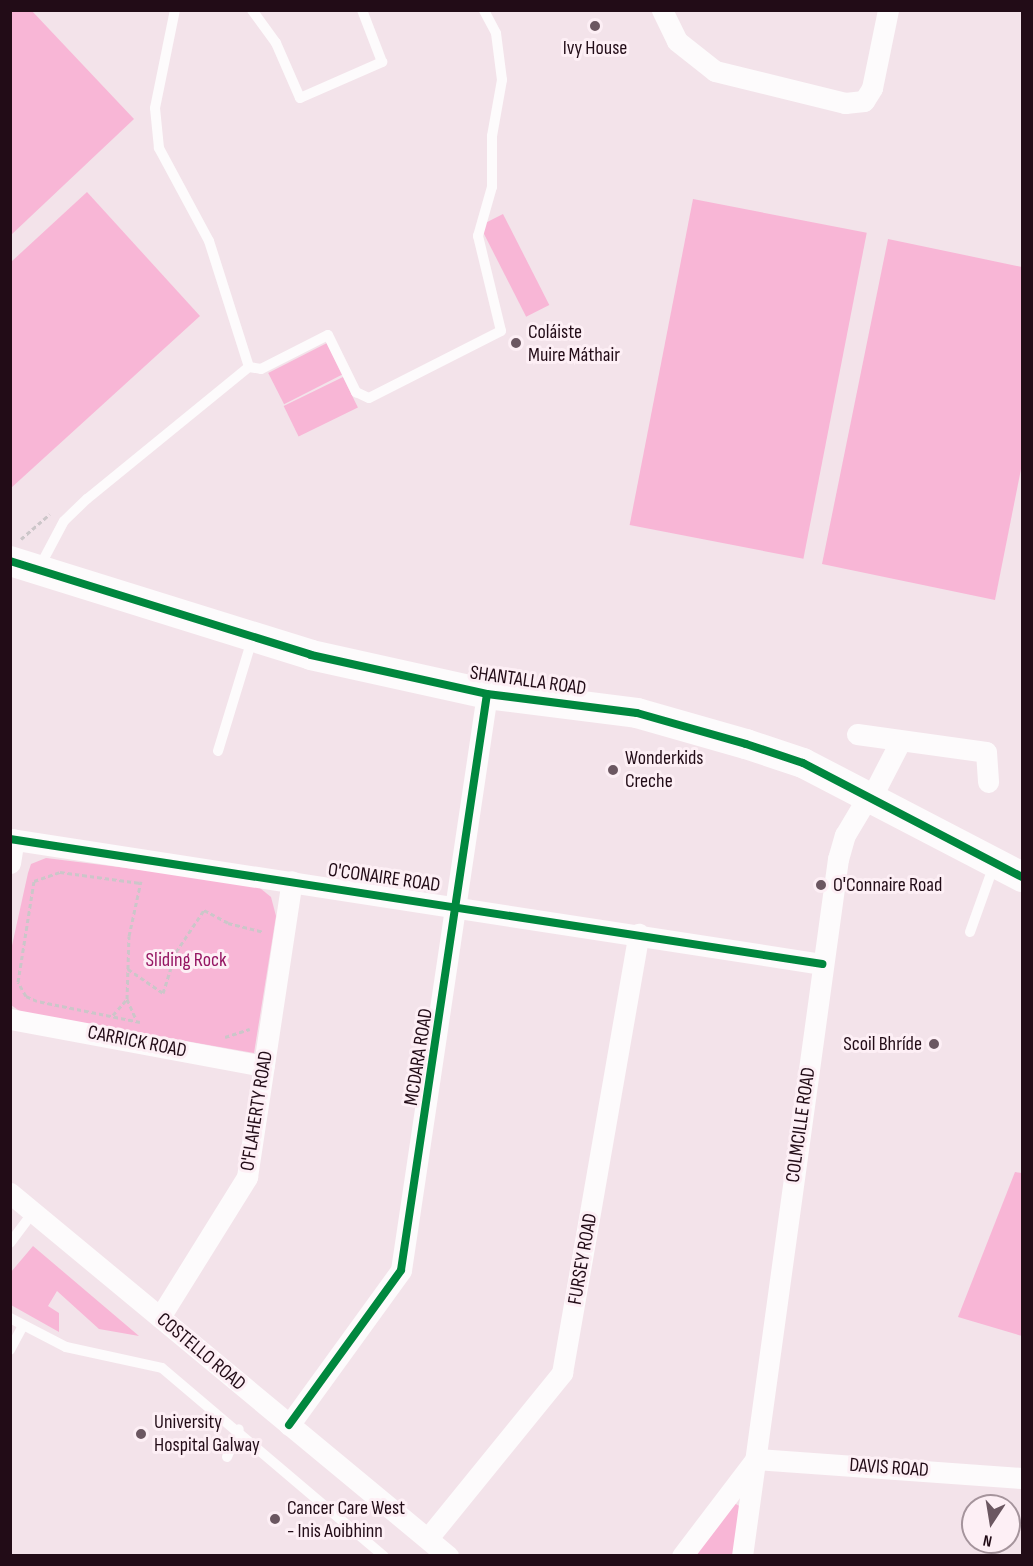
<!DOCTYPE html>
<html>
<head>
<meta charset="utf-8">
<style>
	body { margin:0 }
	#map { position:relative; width:1033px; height:1566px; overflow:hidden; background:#f3e3ea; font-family:"Sofia Sans Condensed",sans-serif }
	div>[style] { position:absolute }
	.green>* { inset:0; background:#f8b6d6; transform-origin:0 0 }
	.path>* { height:3px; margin-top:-1.5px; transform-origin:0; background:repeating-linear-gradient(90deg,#ccc6c9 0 4.5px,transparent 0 7.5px) }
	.lane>* { height:10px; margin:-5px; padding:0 5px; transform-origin:5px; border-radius:5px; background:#fdfbfc }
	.street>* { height:21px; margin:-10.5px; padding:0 10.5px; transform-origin:10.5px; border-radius:10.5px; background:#fdfbfc }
	.secondary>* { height:30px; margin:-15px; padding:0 15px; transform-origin:15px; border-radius:15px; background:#fdfbfc }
	.cycleway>* { height:8px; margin:-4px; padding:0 4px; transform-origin:4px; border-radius:4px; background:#00873e }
	.dots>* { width:16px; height:16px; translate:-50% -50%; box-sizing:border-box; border:3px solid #fdeff5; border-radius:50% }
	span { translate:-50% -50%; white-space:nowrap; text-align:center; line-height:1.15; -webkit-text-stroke:6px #fdeff5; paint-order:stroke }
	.poi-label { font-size:20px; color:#220c17 }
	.left { translate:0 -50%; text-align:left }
	.right { translate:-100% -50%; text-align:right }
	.street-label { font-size:20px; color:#220c17 }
	.park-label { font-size:20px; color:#951663 }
	.frame { position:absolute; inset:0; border:12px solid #220c17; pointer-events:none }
	.north { position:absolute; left:961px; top:1494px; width:60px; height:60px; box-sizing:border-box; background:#fdeff5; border:2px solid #a5949c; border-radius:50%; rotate:192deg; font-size:16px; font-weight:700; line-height:24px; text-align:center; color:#220c17 }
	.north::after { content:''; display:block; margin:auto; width:21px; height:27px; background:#6b5761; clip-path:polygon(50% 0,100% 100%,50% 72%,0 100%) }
</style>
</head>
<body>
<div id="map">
	<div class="green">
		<div style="clip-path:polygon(11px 10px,32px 11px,134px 119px,11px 235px)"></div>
		<div style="clip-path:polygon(87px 192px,200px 316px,11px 488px,11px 262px)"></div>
		<div style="left:693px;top:199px;width:177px;height:332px;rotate:11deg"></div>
		<div style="left:503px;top:214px;width:102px;height:26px;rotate:63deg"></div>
		<div style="clip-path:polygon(888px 239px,1022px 267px,1022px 464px,995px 600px,822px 564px)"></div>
		<div style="left:327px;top:343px;width:35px;height:66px;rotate:63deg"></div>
		<div style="left:343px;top:377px;width:34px;height:66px;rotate:64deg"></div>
		<div style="clip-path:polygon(46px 858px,255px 884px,271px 897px,276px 916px,254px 1053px,21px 1012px,11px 1005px,11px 950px,28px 873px,31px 864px)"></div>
		<div style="clip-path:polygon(1015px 1172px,1022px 1173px,1022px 1336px,958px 1317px)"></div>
		<div style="clip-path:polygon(33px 1246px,139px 1336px,99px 1329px,57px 1291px,48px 1306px,59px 1313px,59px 1332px,11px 1305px,11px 1272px)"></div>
		<div style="clip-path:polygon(734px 1503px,741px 1507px,735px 1555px,693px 1556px)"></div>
	</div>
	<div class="path">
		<div style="left:21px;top:539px;width:38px;rotate:-41deg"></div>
		<div style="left:128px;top:969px;width:42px;rotate:34.4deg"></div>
		<div style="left:163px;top:993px;width:43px;rotate:-72.4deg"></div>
		<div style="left:176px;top:952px;width:50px;rotate:-56.3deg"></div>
		<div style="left:204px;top:910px;width:27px;rotate:28deg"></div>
		<div style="left:228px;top:923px;width:37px;rotate:14deg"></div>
		<div style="left:127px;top:999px;width:22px;rotate:66deg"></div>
		<div style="left:113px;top:1015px;width:21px;rotate:-49deg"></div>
		<div style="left:127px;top:999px;width:63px;rotate:-88.2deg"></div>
		<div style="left:129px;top:936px;width:56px;rotate:-77.7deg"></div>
		<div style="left:140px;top:1022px;width:105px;rotate:-168.5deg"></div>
		<div style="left:37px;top:1001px;width:12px;rotate:-156deg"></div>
		<div style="left:26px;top:996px;width:16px;rotate:-120deg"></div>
		<div style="left:18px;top:982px;width:102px;rotate:-81deg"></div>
		<div style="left:34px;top:881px;width:28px;rotate:-19deg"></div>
		<div style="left:60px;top:872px;width:81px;rotate:7.8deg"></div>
		<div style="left:225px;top:1037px;width:26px;rotate:-18deg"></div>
	</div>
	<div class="lane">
		<div style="left:252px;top:10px;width:41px;rotate:54deg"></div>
		<div style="left:276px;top:43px;width:60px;rotate:66.4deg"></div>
		<div style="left:300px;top:98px;width:90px;rotate:-23.7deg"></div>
		<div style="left:382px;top:62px;width:56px;rotate:-111deg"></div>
		<div style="left:249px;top:367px;width:12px;rotate:9deg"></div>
		<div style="left:261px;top:369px;width:75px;rotate:-26.9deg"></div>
		<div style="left:328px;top:335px;width:64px;rotate:63.8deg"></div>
		<div style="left:356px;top:392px;width:14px;rotate:25deg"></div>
		<div style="left:369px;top:398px;width:148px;rotate:-26.9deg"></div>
		<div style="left:501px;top:331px;width:98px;rotate:-103.6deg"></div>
		<div style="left:478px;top:236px;width:51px;rotate:-74.1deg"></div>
		<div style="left:492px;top:187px;width:51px;rotate:-90deg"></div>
		<div style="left:492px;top:136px;width:57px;rotate:-79.9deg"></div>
		<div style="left:502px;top:80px;width:47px;rotate:-97.3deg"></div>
		<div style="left:496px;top:33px;width:26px;rotate:-118deg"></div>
		<div style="left:39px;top:568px;width:53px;rotate:-62deg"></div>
		<div style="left:64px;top:521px;width:32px;rotate:-44deg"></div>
		<div style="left:87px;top:499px;width:209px;rotate:-39.2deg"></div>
		<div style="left:249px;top:367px;width:132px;rotate:-107.6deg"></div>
		<div style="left:209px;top:241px;width:106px;rotate:-118.3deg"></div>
		<div style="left:159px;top:148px;width:40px;rotate:-95.7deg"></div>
		<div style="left:155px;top:108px;width:100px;rotate:-78.5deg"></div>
		<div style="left:218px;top:751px;width:116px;rotate:-73deg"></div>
		<div style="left:970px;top:932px;width:71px;rotate:-70.3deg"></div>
		<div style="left:10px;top:1243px;width:39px;rotate:-53deg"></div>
		<div style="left:10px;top:1318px;width:63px;rotate:27.4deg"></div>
		<div style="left:66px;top:1347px;width:98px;rotate:12.3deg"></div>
		<div style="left:162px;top:1368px;width:291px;rotate:40.3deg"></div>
		<div style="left:10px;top:1350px;width:27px;rotate:-62deg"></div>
		<div style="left:227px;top:1457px;width:30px;rotate:-67deg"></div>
	</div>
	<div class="street">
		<div style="left:662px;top:10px;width:34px;rotate:64deg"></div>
		<div style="left:677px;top:41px;width:48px;rotate:38.3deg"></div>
		<div style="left:715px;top:71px;width:134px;rotate:13.8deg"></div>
		<div style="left:845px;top:103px;width:19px;rotate:-6deg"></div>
		<div style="left:864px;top:101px;width:15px;rotate:-58deg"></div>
		<div style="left:872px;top:88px;width:80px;rotate:-78.4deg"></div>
		<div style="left:857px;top:734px;width:130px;rotate:7.9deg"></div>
		<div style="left:986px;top:752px;width:30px;rotate:86deg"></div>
		<div style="left:870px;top:800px;width:65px;rotate:-62.7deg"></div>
		<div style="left:10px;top:839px;width:822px;rotate:8.75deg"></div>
		<div style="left:10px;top:863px;width:24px;rotate:-81deg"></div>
		<div style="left:10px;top:1019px;width:258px;rotate:10.5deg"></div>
		<div style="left:10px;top:1193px;width:569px;rotate:39.65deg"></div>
		<div style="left:160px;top:1317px;width:165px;rotate:-58.1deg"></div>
		<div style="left:247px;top:1177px;width:299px;rotate:-81.4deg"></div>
		<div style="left:289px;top:1425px;width:191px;rotate:-54.1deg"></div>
		<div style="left:401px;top:1270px;width:582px;rotate:-81.51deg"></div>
		<div style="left:428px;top:1538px;width:213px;rotate:-50.9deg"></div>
		<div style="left:562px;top:1373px;width:446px;rotate:-80.1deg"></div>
		<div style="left:682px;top:1556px;width:122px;rotate:-52.7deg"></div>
		<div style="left:756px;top:1459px;width:267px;rotate:4.1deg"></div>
		<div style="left:742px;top:1556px;width:704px;rotate:-82.16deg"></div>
		<div style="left:838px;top:859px;width:25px;rotate:-74deg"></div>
		<div style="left:845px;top:835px;width:43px;rotate:-59.3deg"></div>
	</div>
	<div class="secondary">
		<div style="left:10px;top:561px;width:315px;rotate:17.3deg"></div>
		<div style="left:311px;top:655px;width:180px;rotate:12.5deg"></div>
		<div style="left:487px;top:694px;width:151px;rotate:7.2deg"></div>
		<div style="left:637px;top:713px;width:113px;rotate:15.9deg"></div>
		<div style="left:746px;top:744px;width:60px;rotate:18.4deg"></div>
		<div style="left:803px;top:763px;width:247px;rotate:27.5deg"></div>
	</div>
	<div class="cycleway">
		<div style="left:10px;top:561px;width:315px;rotate:17.3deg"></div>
		<div style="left:311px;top:655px;width:180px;rotate:12.5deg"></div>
		<div style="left:487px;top:694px;width:151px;rotate:7.2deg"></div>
		<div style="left:637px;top:713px;width:113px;rotate:15.9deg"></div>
		<div style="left:746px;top:744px;width:60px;rotate:18.4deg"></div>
		<div style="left:803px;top:763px;width:247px;rotate:27.5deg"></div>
		<div style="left:10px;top:839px;width:822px;rotate:8.75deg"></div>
		<div style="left:289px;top:1425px;width:191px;rotate:-54.1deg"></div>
		<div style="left:401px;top:1270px;width:582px;rotate:-81.51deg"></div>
	</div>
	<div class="dots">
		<div style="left:595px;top:26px;background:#6b5761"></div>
		<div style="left:516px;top:343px;background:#6b5761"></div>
		<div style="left:613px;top:770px;background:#6b5761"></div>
		<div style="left:821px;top:885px;background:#6b5761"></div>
		<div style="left:934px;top:1044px;background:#6b5761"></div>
		<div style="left:141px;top:1434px;background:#6b5761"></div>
		<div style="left:275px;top:1519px;background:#6b5761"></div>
	</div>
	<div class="poi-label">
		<span style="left:595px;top:48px">Ivy House</span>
		<span class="left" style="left:528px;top:344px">Coláiste<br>Muire Máthair</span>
		<span class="left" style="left:625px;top:770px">Wonderkids<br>Creche</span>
		<span class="left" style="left:833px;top:885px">O'Connaire Road</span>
		<span class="right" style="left:922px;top:1044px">Scoil Bhríde</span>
		<span class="left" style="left:154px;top:1434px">University<br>Hospital Galway</span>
		<span class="left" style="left:287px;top:1520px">Cancer Care West<br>- Inis Aoibhinn</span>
	</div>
	<div class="street-label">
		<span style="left:528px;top:681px;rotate:8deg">SHANTALLA ROAD</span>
		<span style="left:384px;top:878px;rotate:8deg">O'CONAIRE ROAD</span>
		<span style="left:137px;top:1042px;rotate:11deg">CARRICK ROAD</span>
		<span style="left:419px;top:1057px;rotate:-81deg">MCDARA ROAD</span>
		<span style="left:257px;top:1111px;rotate:-81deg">O'FLAHERTY ROAD</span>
		<span style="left:801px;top:1125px;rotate:-82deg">COLMCILLE ROAD</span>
		<span style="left:583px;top:1259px;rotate:-80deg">FURSEY ROAD</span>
		<span style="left:201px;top:1352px;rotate:40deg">COSTELLO ROAD</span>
		<span style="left:889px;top:1468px;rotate:4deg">DAVIS ROAD</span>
	</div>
	<div class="park-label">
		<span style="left:186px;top:960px">Sliding Rock</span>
	</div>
	<div class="frame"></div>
	<div class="north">N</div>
</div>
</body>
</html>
